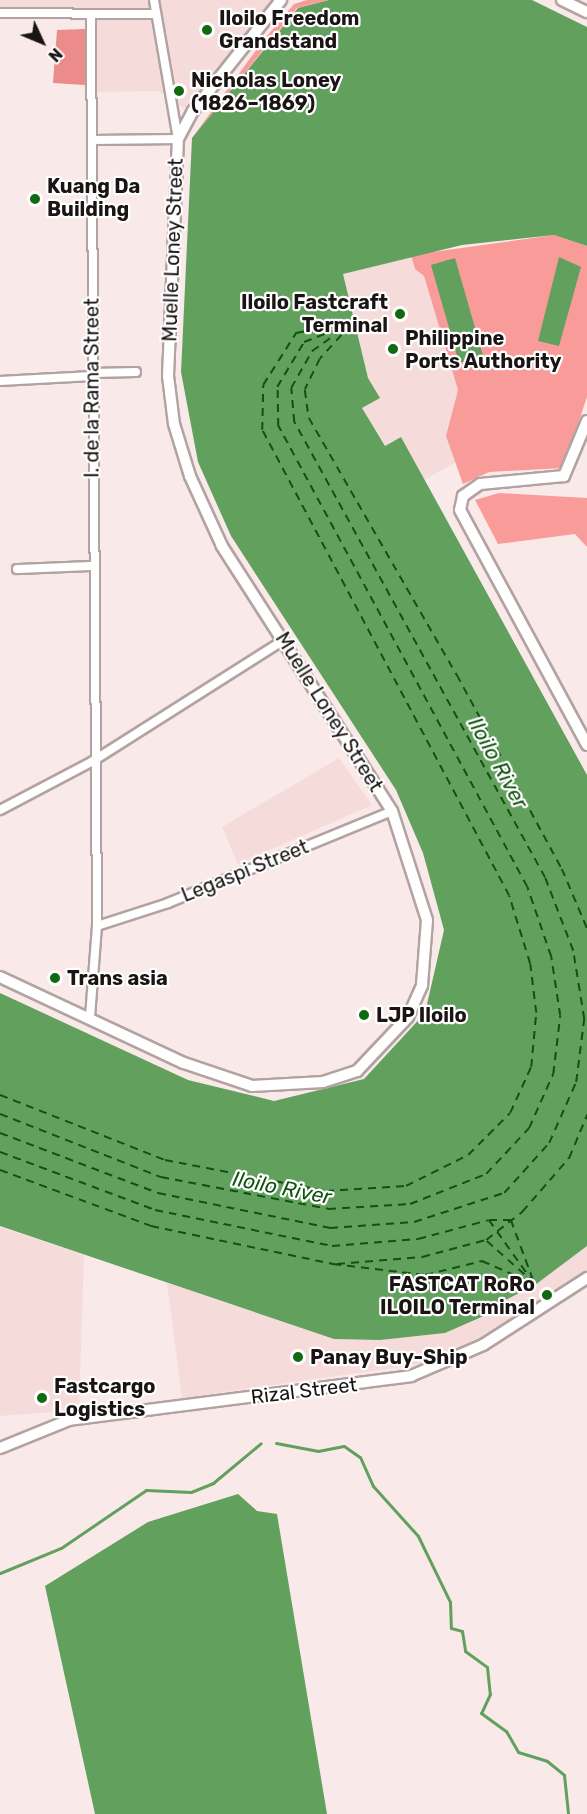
<!DOCTYPE html>
<html>
<head>
<meta charset="utf-8">
<style>
	body { margin:0 }
	#map { position:relative; width:587px; height:1814px; overflow:hidden; background:#f9e9e8; font-family:Rubik,sans-serif }
	div>[style] { position:absolute }
	.built>* { inset:0; background:#f5dcdb }
	.green>* { inset:0; background:#f99b99 }
	.forest>* { inset:0; background:#eb8b8a }
	.water>* { inset:0; background:#62a05d; transform-origin:0 0 }
	.stream>* { height:3px; margin:-1.5px; padding:0 1.5px; transform-origin:1.5px; border-radius:1.5px; background:#62a05d }
	.ferry>* { height:1.5px; margin-top:-0.75px; transform-origin:0; background:repeating-linear-gradient(90deg,#10520f 0 8px,transparent 0 14px) }
	.roads { filter:drop-shadow(2px 0 #b2a3a2) drop-shadow(-2px 0 #b2a3a2) drop-shadow(0 2px #b2a3a2) drop-shadow(0 -2px #b2a3a2) }
	.minor>* { height:8px; margin:-4px; padding:0 4px; transform-origin:4px; border-radius:4px; background:#fff }
	.major>* { height:10px; margin:-5px; padding:0 5px; transform-origin:5px; border-radius:5px; background:#fff }
	.dots>* { width:16px; height:16px; translate:-50% -50%; box-sizing:border-box; border:3px solid #fff; border-radius:50% }
	span { translate:-50% -50%; white-space:nowrap; text-align:center; line-height:1.15; -webkit-text-stroke:4.5px #fff; paint-order:stroke }
	.poi-label { font-size:20px; color:#1a1514; font-weight:700 }
	.left { translate:0 -50%; text-align:left }
	.right { translate:-100% -50%; text-align:right }
	.street-label { font-size:20px; color:#1a1514 }
	.water-label { font-size:21px; color:#10520f; font-style:italic }
	.north { position:absolute; left:12px; top:12px; width:60px; height:60px; -webkit-text-stroke:4px #fff; paint-order:stroke; rotate:134deg; font-size:16px; font-weight:700; line-height:24px; text-align:center; color:#1a1514 }
	.north::after { content:''; display:block; margin:auto; width:21px; height:27px; background:#1a1514; clip-path:polygon(50% 0,100% 100%,50% 72%,0 100%) }
</style>
</head>
<body>
<div id="map">
	<div class="built">
		<div style="clip-path:polygon(0 0,275px 0,184px 108px,159px 91px,95px 92px,94px 9px,0 7px)"></div>
		<div style="clip-path:polygon(411px 255px,415px 269px,424px 276px,458px 390px,446px 436px,458px 461px,424px 480px,401px 437px,385px 446px,362px 408px,380px 398px,368px 378px,343px 274px)"></div>
		<div style="clip-path:polygon(339px 758px,372px 805px,238px 864px,222px 827px)"></div>
		<div style="clip-path:polygon(0 1227px,84px 1255px,79px 1410px,0 1416px)"></div>
		<div style="clip-path:polygon(587px 1246px,587px 1273px,580px 1280px,479px 1342px,435px 1362px,182px 1398px,167px 1283px,334px 1339px,380px 1340px,445px 1333px,493px 1313px,493px 1306px,535px 1285px)"></div>
	</div>
	<div class="green">
		<div style="clip-path:polygon(307px 0,329px 0,297px 8px,192px 138px,262px 42px,294px 4px)"></div>
		<div style="clip-path:polygon(554px 235px,587px 246px,587px 397px,563px 468px,489px 472px,463px 484px,446px 436px,458px 390px,424px 276px,415px 269px,411px 255px)"></div>
		<div style="clip-path:polygon(499px 493px,587px 498px,587px 547px,575px 534px,498px 544px,475px 500px)"></div>
	</div>
	<div class="forest">
		<div style="clip-path:polygon(85px 29px,85px 85px,53px 83px,57px 30px)"></div>
	</div>
	<div class="water">
		<div style="clip-path:polygon(329px 0,532px 0,587px 27px,587px 246px,554px 235px,462px 245px,343px 274px,368px 378px,380px 398px,362px 408px,385px 446px,401px 437px,587px 775px,587px 1246px,535px 1285px,494px 1306px,493px 1312px,445px 1333px,380px 1340px,334px 1339px,0 1226px,0 993px,188px 1080px,274px 1101px,364px 1079px,425px 1013px,444px 930px,423px 853px,396px 790px,231px 536px,198px 462px,181px 372px,192px 138px,298px 8px)"></div>
		<div style="clip-path:polygon(559px 257px,581px 267px,559px 346px,538px 341px)"></div>
		<div style="left:455px;top:258px;width:102px;height:25px;rotate:74deg"></div>
		<div style="clip-path:polygon(238px 1494px,257px 1511px,277px 1514px,327px 1814px,95px 1814px,45px 1586px,148px 1522px)"></div>
	</div>
	<div class="stream">
		<div style="left:276px;top:1443px;width:43px;rotate:10.8deg"></div>
		<div style="left:318px;top:1451px;width:26px;rotate:-11deg"></div>
		<div style="left:344px;top:1446px;width:19px;rotate:35deg"></div>
		<div style="left:360px;top:1457px;width:32px;rotate:66deg"></div>
		<div style="left:373px;top:1486px;width:67px;rotate:48deg"></div>
		<div style="left:418px;top:1536px;width:73px;rotate:64.1deg"></div>
		<div style="left:450px;top:1602px;width:26px;rotate:88deg"></div>
		<div style="left:451px;top:1628px;width:11px;rotate:15deg"></div>
		<div style="left:462px;top:1631px;width:20px;rotate:81deg"></div>
		<div style="left:465px;top:1651px;width:27px;rotate:36deg"></div>
		<div style="left:487px;top:1667px;width:27px;rotate:84deg"></div>
		<div style="left:490px;top:1694px;width:21px;rotate:115deg"></div>
		<div style="left:481px;top:1713px;width:31px;rotate:36deg"></div>
		<div style="left:506px;top:1731px;width:24px;rotate:60deg"></div>
		<div style="left:518px;top:1752px;width:30px;rotate:17deg"></div>
		<div style="left:547px;top:1761px;width:22px;rotate:39deg"></div>
		<div style="left:564px;top:1775px;width:39px;rotate:84deg"></div>
		<div style="left:0;top:1573px;width:66px;rotate:-22.3deg"></div>
		<div style="left:61px;top:1548px;width:103px;rotate:-34.3deg"></div>
		<div style="left:146px;top:1490px;width:45px;rotate:2.5deg"></div>
		<div style="left:191px;top:1492px;width:24px;rotate:-22deg"></div>
		<div style="left:213px;top:1483px;width:62px;rotate:-39.8deg"></div>
	</div>
	<div class="ferry">
		<div style="left:351px;top:325px;width:46px;rotate:132.4deg"></div>
		<div style="left:320px;top:359px;width:34px;rotate:116deg"></div>
		<div style="left:305px;top:390px;width:28px;rotate:82deg"></div>
		<div style="left:309px;top:418px;width:297px;rotate:60.1deg"></div>
		<div style="left:457px;top:675px;width:221px;rotate:61.6deg"></div>
		<div style="left:562px;top:869px;width:64px;rotate:67deg"></div>
		<div style="left:0;top:1095px;width:177px;rotate:21.5deg"></div>
		<div style="left:165px;top:1160px;width:164px;rotate:10.9deg"></div>
		<div style="left:326px;top:1191px;width:80px;rotate:-3.6deg"></div>
		<div style="left:406px;top:1186px;width:69px;rotate:-26.6deg"></div>
		<div style="left:468px;top:1155px;width:59px;rotate:-45deg"></div>
		<div style="left:510px;top:1113px;width:51px;rotate:-65.5deg"></div>
		<div style="left:531px;top:1067px;width:54px;rotate:-84.7deg"></div>
		<div style="left:536px;top:1013px;width:49px;rotate:-97deg"></div>
		<div style="left:530px;top:964px;width:71px;rotate:-107.2deg"></div>
		<div style="left:509px;top:896px;width:527px;rotate:-117.93deg"></div>
		<div style="left:262px;top:430px;width:45px;rotate:-88.7deg"></div>
		<div style="left:263px;top:385px;width:62px;rotate:-57.6deg"></div>
		<div style="left:296px;top:333px;width:55px;rotate:-10.5deg"></div>
		<div style="left:0;top:1114px;width:173px;rotate:21.4deg"></div>
		<div style="left:161px;top:1177px;width:170px;rotate:10.8deg"></div>
		<div style="left:328px;top:1209px;width:82px;rotate:-3.5deg"></div>
		<div style="left:410px;top:1204px;width:82px;rotate:-21.5deg"></div>
		<div style="left:486px;top:1174px;width:63px;rotate:-46.9deg"></div>
		<div style="left:529px;top:1128px;width:59px;rotate:-66deg"></div>
		<div style="left:553px;top:1074px;width:58px;rotate:-83.1deg"></div>
		<div style="left:560px;top:1016px;width:60px;rotate:-98.7deg"></div>
		<div style="left:551px;top:957px;width:74px;rotate:-108.9deg"></div>
		<div style="left:527px;top:887px;width:524px;rotate:-118.37deg"></div>
		<div style="left:278px;top:426px;width:39px;rotate:-91deg"></div>
		<div style="left:277px;top:387px;width:52px;rotate:-59deg"></div>
		<div style="left:304px;top:342px;width:49px;rotate:-21.4deg"></div>
		<div style="left:0;top:1133px;width:169px;rotate:20.8deg"></div>
		<div style="left:158px;top:1193px;width:176px;rotate:11.5deg"></div>
		<div style="left:330px;top:1228px;width:84px;rotate:-4.1deg"></div>
		<div style="left:414px;top:1222px;width:95px;rotate:-17.9deg"></div>
		<div style="left:504px;top:1193px;width:67px;rotate:-48deg"></div>
		<div style="left:549px;top:1143px;width:67px;rotate:-66.1deg"></div>
		<div style="left:576px;top:1082px;width:64px;rotate:-82.8deg"></div>
		<div style="left:584px;top:1019px;width:69px;rotate:-99.2deg"></div>
		<div style="left:573px;top:951px;width:78px;rotate:-111deg"></div>
		<div style="left:545px;top:878px;width:521px;rotate:-118.83deg"></div>
		<div style="left:294px;top:422px;width:34px;rotate:-95deg"></div>
		<div style="left:291px;top:388px;width:43px;rotate:-60.4deg"></div>
		<div style="left:312px;top:351px;width:50px;rotate:-35.3deg"></div>
		<div style="left:0;top:1152px;width:165px;rotate:20.5deg"></div>
		<div style="left:155px;top:1210px;width:181px;rotate:11.5deg"></div>
		<div style="left:332px;top:1246px;width:86px;rotate:-4.7deg"></div>
		<div style="left:418px;top:1239px;width:73px;rotate:-15deg"></div>
		<div style="left:489px;top:1220px;width:22px"></div>
		<div style="left:511px;top:1220px;width:69px;rotate:69.7deg"></div>
		<div style="left:0;top:1170px;width:161px;rotate:20.3deg"></div>
		<div style="left:151px;top:1226px;width:186px;rotate:11.8deg"></div>
		<div style="left:333px;top:1264px;width:93px;rotate:6.8deg"></div>
		<div style="left:425px;top:1275px;width:59px;rotate:-13.8deg"></div>
		<div style="left:482px;top:1261px;width:58px;rotate:23.5deg"></div>
		<div style="left:489px;top:1220px;width:76px;rotate:54.6deg"></div>
		<div style="left:487px;top:1241px;width:59px;rotate:41.6deg"></div>
		<div style="left:337px;top:1264px;width:85px;rotate:-4.7deg"></div>
		<div style="left:422px;top:1257px;width:66px;rotate:-14.9deg"></div>
		<div style="left:486px;top:1240px;width:46px;rotate:-37.9deg"></div>
		<div style="left:522px;top:1212px;width:72px;rotate:-49deg"></div>
		<div style="left:569px;top:1158px;width:47px;rotate:-67.3deg"></div>
	</div>
	<div class="roads">
		<div class="minor">
			<div style="left:0;top:13px;width:154px;rotate:0.4deg"></div>
			<div style="left:94px;top:140px;width:84px;rotate:-0.7deg"></div>
			<div style="left:178px;top:139px;width:141px;rotate:-99.8deg"></div>
			<div style="left:92px;top:373px;width:44px;rotate:-1.3deg"></div>
			<div style="left:0;top:381px;width:92px;rotate:-3.1deg"></div>
			<div style="left:17px;top:569px;width:75px;rotate:-2.3deg"></div>
			<div style="left:0;top:810px;width:105px;rotate:-27.8deg"></div>
			<div style="left:93px;top:761px;width:226px;rotate:-32.4deg"></div>
			<div style="left:97px;top:926px;width:75px;rotate:-17.9deg"></div>
			<div style="left:168px;top:903px;width:242px;rotate:-22.3deg"></div>
			<div style="left:90px;top:1017px;width:91px;rotate:-85.6deg"></div>
			<div style="left:97px;top:926px;width:911px;rotate:-90.38deg"></div>
		</div>
		<div class="major">
			<div style="left:562px;top:0;width:28px;rotate:26deg"></div>
			<div style="left:587px;top:421px;width:60px;rotate:112.7deg"></div>
			<div style="left:564px;top:476px;width:84px;rotate:174.6deg"></div>
			<div style="left:480px;top:484px;width:21px;rotate:145deg"></div>
			<div style="left:463px;top:496px;width:14px;rotate:102deg"></div>
			<div style="left:460px;top:510px;width:267px;rotate:61.6deg"></div>
			<div style="left:0;top:977px;width:203px;rotate:25.1deg"></div>
			<div style="left:184px;top:1063px;width:72px;rotate:18.7deg"></div>
			<div style="left:252px;top:1086px;width:71px;rotate:-3.2deg"></div>
			<div style="left:323px;top:1082px;width:36px;rotate:-18deg"></div>
			<div style="left:357px;top:1071px;width:74px;rotate:-46.6deg"></div>
			<div style="left:408px;top:1017px;width:35px;rotate:-66deg"></div>
			<div style="left:422px;top:985px;width:65px;rotate:-85.6deg"></div>
			<div style="left:427px;top:920px;width:114px;rotate:-107.8deg"></div>
			<div style="left:392px;top:811px;width:315px;rotate:-122.7deg"></div>
			<div style="left:222px;top:546px;width:77px;rotate:-114.6deg"></div>
			<div style="left:190px;top:476px;width:54px;rotate:-107.1deg"></div>
			<div style="left:174px;top:424px;width:48px;rotate:-97.1deg"></div>
			<div style="left:168px;top:376px;width:237px;rotate:-87.6deg"></div>
			<div style="left:178px;top:139px;width:32px;rotate:-62deg"></div>
			<div style="left:193px;top:111px;width:142px;rotate:-51.6deg"></div>
			<div style="left:0;top:1448px;width:74px;rotate:-22.1deg"></div>
			<div style="left:69px;top:1420px;width:345px;rotate:-7.3deg"></div>
			<div style="left:411px;top:1376px;width:78px;rotate:-23.3deg"></div>
			<div style="left:483px;top:1345px;width:124px;rotate:-32.8deg"></div>
		</div>
	</div>
	<div class="dots">
		<div style="left:207px;top:30px;background:#116910"></div>
		<div style="left:179px;top:91px;background:#116910"></div>
		<div style="left:35px;top:199px;background:#116910"></div>
		<div style="left:400px;top:314px;background:#116910"></div>
		<div style="left:393px;top:349px;background:#116910"></div>
		<div style="left:55px;top:978px;background:#116910"></div>
		<div style="left:364px;top:1015px;background:#116910"></div>
		<div style="left:547px;top:1295px;background:#116910"></div>
		<div style="left:298px;top:1357px;background:#116910"></div>
		<div style="left:42px;top:1398px;background:#116910"></div>
	</div>
	<div class="poi-label">
		<span class="left" style="left:219px;top:30px">Iloilo Freedom<br>Grandstand</span>
		<span class="left" style="left:191px;top:92px">Nicholas Loney<br>(1826–1869)</span>
		<span class="left" style="left:47px;top:198px">Kuang Da<br>Building</span>
		<span class="right" style="left:388px;top:314px">Iloilo Fastcraft<br>Terminal</span>
		<span class="left" style="left:405px;top:350px">Philippine<br>Ports Authority</span>
		<span class="left" style="left:67px;top:978px">Trans asia</span>
		<span class="left" style="left:376px;top:1015px">LJP Iloilo</span>
		<span class="right" style="left:535px;top:1296px">FASTCAT RoRo<br>ILOILO Terminal</span>
		<span class="left" style="left:310px;top:1357px">Panay Buy-Ship</span>
		<span class="left" style="left:54px;top:1398px">Fastcargo<br>Logistics</span>
	</div>
	<div class="street-label">
		<span style="left:173px;top:250px;rotate:-88deg">Muelle Loney Street</span>
		<span style="left:92px;top:388px;rotate:-90deg">I. de la Rama Street</span>
		<span style="left:329px;top:712px;rotate:58deg">Muelle Loney Street</span>
		<span style="left:245px;top:871px;rotate:-22deg">Legaspi Street</span>
		<span style="left:304px;top:1391px;rotate:-7deg">Rizal Street</span>
	</div>
	<div class="water-label">
		<span style="left:498px;top:763px;rotate:61deg">Iloilo River</span>
		<span style="left:282px;top:1188px;rotate:11deg">Iloilo River</span>
	</div>
	<div class="north">N</div>
</div>
</body>
</html>
